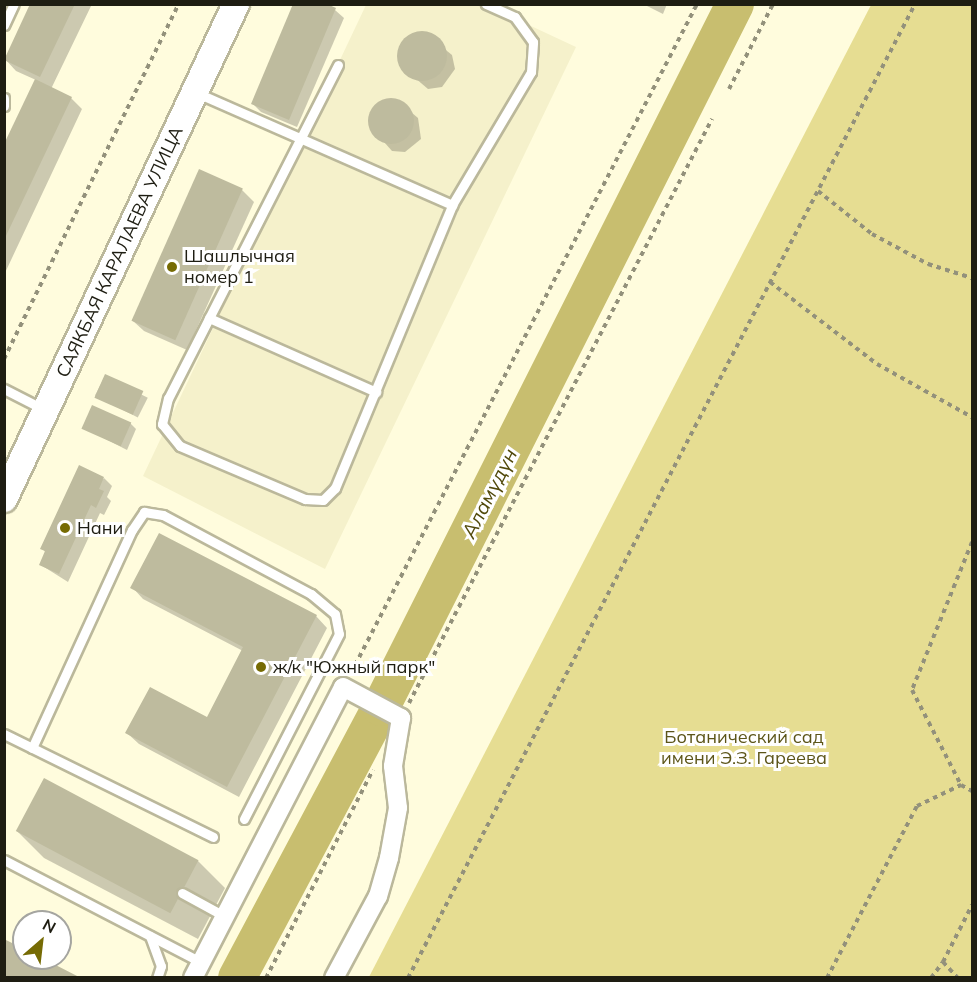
<!DOCTYPE html>
<html>
<head>
<meta charset="utf-8">
<style>
	body { margin:0 }
	#map { position:relative; width:977px; height:982px; overflow:hidden; background:#fffcdd; font-family:Mulish,sans-serif }
	div>[style] { position:absolute }
	.built>* { inset:0; background:#f5f1cb }
	.green>* { inset:0; background:#e6dd92 }
	.shadow>* { inset:0; background:#0003; transform-origin:0 0 }
	.river>* { height:38px; margin:-19px; padding:0 19px; transform-origin:19px; border-radius:19px; background:#c8be6f }
	.building>* { inset:0; background:#bebb9e; transform-origin:0 0 }
	.round { border-radius:50% }
	.path>* { height:4px; margin-top:-2px; transform-origin:0; background:repeating-linear-gradient(90deg,#93917b 0 4.5px,transparent 0 9px) }
	.roads { filter:drop-shadow(2px 0 #bbb89b) drop-shadow(-2px 0 #bbb89b) drop-shadow(0 2px #bbb89b) drop-shadow(0 -2px #bbb89b) }
	.lane>* { height:9px; margin:-4.5px; padding:0 4.5px; transform-origin:4.5px; border-radius:4.5px; background:#fff }
	.street>* { height:18px; margin:-9px; padding:0 9px; transform-origin:9px; border-radius:9px; background:#fff }
	.secondary>* { height:26px; margin:-13px; padding:0 13px; transform-origin:13px; border-radius:13px; background:#fff }
	.dots>* { width:16px; height:16px; translate:-50% -50%; box-sizing:border-box; border:3px solid #fff; border-radius:50% }
	span { translate:-50% -50%; white-space:nowrap; text-align:center; line-height:1.15; -webkit-text-stroke:6px #fff; paint-order:stroke }
	.street-label { font-size:18px; color:#1e1d12 }
	.poi-label { font-size:18px; color:#1e1d12 }
	.left { translate:0 -50%; text-align:left }
	.park-label { font-size:18px; color:#5c5519 }
	.water-label { font-size:20px; color:#524a0b; font-style:italic }
	.frame { position:absolute; inset:0; border:6px solid #1e1d12; pointer-events:none }
	.north { position:absolute; left:12px; top:910px; width:60px; height:60px; box-sizing:border-box; background:#fff; border:2px solid #a5a5a0; border-radius:50%; rotate:28deg; font-size:16px; font-weight:700; line-height:24px; text-align:center; color:#1e1d12 }
	.north::after { content:''; display:block; margin:auto; width:21px; height:27px; background:#766b04; clip-path:polygon(50% 0,100% 100%,50% 72%,0 100%) }
</style>
</head>
<body>
<div id="map">
	<div class="built">
		<div style="clip-path:polygon(366px 5px,486px 5px,576px 47px,325px 569px,143px 476px)"></div>
	</div>
	<div class="green">
		<div style="clip-path:polygon(871px 5px,972px 5px,972px 977px,369px 977px)"></div>
	</div>
	<div class="shadow">
		<div style="clip-path:polygon(31px 4px,92px 4px,51px 89px,71px 98px,82px 109px,4px 275px,4px 147px,36px 80px,16px 71px,5px 59px)"></div>
		<div style="clip-path:polygon(643px 4px,667px 4px,663px 14px)"></div>
		<div style="clip-path:polygon(335px 10px,344px 18px,297px 127px,261px 112px,253px 104px)"></div>
		<div style="clip-path:polygon(425px 33px,452px 55px,455px 69px,442px 87px,428px 89px,401px 66px,400px 50px,409px 37px)"></div>
		<div style="clip-path:polygon(383px 101px,398px 101px,418px 118px,421px 139px,405px 152px,392px 151px,369px 125px,372px 110px)"></div>
		<div style="clip-path:polygon(242px 190px,254px 202px,187px 350px,144px 331px,132px 320px)"></div>
		<div style="left:105px;top:376px;width:48px;height:22px;rotate:27deg"></div>
		<div style="clip-path:polygon(130px 423px,136px 429px,127px 450px,84px 428px)"></div>
		<div style="clip-path:polygon(104px 478px,112px 486px,107px 497px,111px 501px,104px 515px,100px 513px,68px 582px,41px 565px,46px 553px,42px 548px)"></div>
		<div style="clip-path:polygon(132px 587px,316px 616px,327px 628px,239px 797px,139px 744px,127px 733px,207px 719px,243px 651px,143px 599px)"></div>
		<div style="clip-path:polygon(17px 831px,198px 861px,225px 888px,198px 939px,44px 858px)"></div>
	</div>
	<div class="river">
		<div style="left:237px;top:978px;width:307px;rotate:-62deg"></div>
		<div style="left:381px;top:707px;width:787px;rotate:-63.27deg"></div>
	</div>
	<div class="building">
		<div style="clip-path:polygon(30px 4px,75px 4px,40px 77px,4px 60px)"></div>
		<div style="clip-path:polygon(293px 4px,327px 4px,336px 8px,289px 120px,251px 104px)"></div>
		<div class="round" style="left:397px;top:31px;width:50px;height:50px"></div>
		<div style="clip-path:polygon(35px 79px,72px 97px,4px 240px,4px 144px)"></div>
		<div class="round" style="left:368px;top:98px;width:46px;height:46px"></div>
		<div style="left:199px;top:169px;width:48px;height:166px;rotate:24deg"></div>
		<div style="left:105px;top:374px;width:42px;height:26px;rotate:24deg"></div>
		<div style="left:92px;top:405px;width:43px;height:26px;rotate:24deg"></div>
		<div style="clip-path:polygon(79px 465px,104px 477px,99px 489px,104px 491px,96px 508px,91px 505px,59px 574px,39px 565px,45px 551px,40px 549px)"></div>
		<div style="clip-path:polygon(159px 533px,317px 615px,227px 787px,125px 733px,150px 687px,207px 717px,243px 647px,130px 588px)"></div>
		<div style="left:44px;top:778px;width:175px;height:60px;rotate:28deg"></div>
		<div style="clip-path:polygon(4px 939px,24px 949px,24px 958px,42px 958px,81px 978px,4px 978px)"></div>
	</div>
	<div class="path">
		<div style="left:729px;top:89px;width:96px;rotate:-62.6deg"></div>
		<div style="left:818px;top:191px;width:69px;rotate:38.5deg"></div>
		<div style="left:872px;top:234px;width:64px;rotate:28.2deg"></div>
		<div style="left:928px;top:264px;width:46px;rotate:17.7deg"></div>
		<div style="left:770px;top:282px;width:135px;rotate:37.5deg"></div>
		<div style="left:877px;top:364px;width:109px;rotate:29.2deg"></div>
		<div style="left:4px;top:359px;width:396px;rotate:-63.8deg"></div>
		<div style="left:972px;top:542px;width:160px;rotate:112.1deg"></div>
		<div style="left:912px;top:690px;width:107px;rotate:62.7deg"></div>
		<div style="left:961px;top:785px;width:13px;rotate:29deg"></div>
		<div style="left:351px;top:673px;width:753px;rotate:-62.65deg"></div>
		<div style="left:409px;top:703px;width:658px;rotate:-62.58deg"></div>
		<div style="left:943px;top:962px;width:22px;rotate:47deg"></div>
		<div style="left:266px;top:978px;width:234px;rotate:-62.8deg"></div>
		<div style="left:408px;top:978px;width:1098px;rotate:-62.5deg"></div>
		<div style="left:827px;top:978px;width:194px;rotate:-62.4deg"></div>
		<div style="left:917px;top:806px;width:49px;rotate:-25.5deg"></div>
		<div style="left:931px;top:978px;width:20px;rotate:-53deg"></div>
		<div style="left:943px;top:962px;width:64px;rotate:-63deg"></div>
	</div>
	<div class="roads">
		<div class="lane">
			<div style="left:4px;top:25px;width:23px;rotate:-65deg"></div>
			<div style="left:338px;top:65px;width:374px;rotate:117deg"></div>
			<div style="left:168px;top:398px;width:27px;rotate:103deg"></div>
			<div style="left:162px;top:424px;width:28px;rotate:51deg"></div>
			<div style="left:180px;top:446px;width:136px;rotate:23deg"></div>
			<div style="left:305px;top:499px;width:18px;rotate:3deg"></div>
			<div style="left:323px;top:500px;width:17px;rotate:-45deg"></div>
			<div style="left:335px;top:488px;width:306px;rotate:-67.5deg"></div>
			<div style="left:452px;top:205px;width:155px;rotate:-59.3deg"></div>
			<div style="left:531px;top:72px;width:30px;rotate:-86deg"></div>
			<div style="left:533px;top:42px;width:31px;rotate:-126deg"></div>
			<div style="left:515px;top:17px;width:32px;rotate:-156deg"></div>
			<div style="left:197px;top:93px;width:279px;rotate:23.7deg"></div>
			<div style="left:4px;top:98px;width:8px;rotate:90deg"></div>
			<div style="left:209px;top:318px;width:183px;rotate:23.9deg"></div>
			<div style="left:4px;top:389px;width:46px;rotate:27.1deg"></div>
			<div style="left:4px;top:734px;width:233px;rotate:26.2deg"></div>
			<div style="left:32px;top:748px;width:240px;rotate:-65.4deg"></div>
			<div style="left:132px;top:530px;width:22px;rotate:-56deg"></div>
			<div style="left:144px;top:512px;width:19px;rotate:9deg"></div>
			<div style="left:163px;top:515px;width:168px;rotate:28.1deg"></div>
			<div style="left:311px;top:594px;width:31px;rotate:40deg"></div>
			<div style="left:335px;top:614px;width:20px;rotate:79deg"></div>
			<div style="left:339px;top:634px;width:208px;rotate:117.2deg"></div>
			<div style="left:4px;top:860px;width:222px;rotate:27.4deg"></div>
			<div style="left:182px;top:893px;width:48px;rotate:28.7deg"></div>
			<div style="left:150px;top:936px;width:32px;rotate:70deg"></div>
			<div style="left:161px;top:966px;width:13px;rotate:108deg"></div>
		</div>
		<div class="street">
			<div style="left:193px;top:978px;width:327px;rotate:-62.7deg"></div>
			<div style="left:343px;top:687px;width:66px;rotate:28.1deg"></div>
			<div style="left:401px;top:718px;width:49px;rotate:99.5deg"></div>
			<div style="left:393px;top:766px;width:42px;rotate:83.2deg"></div>
			<div style="left:398px;top:808px;width:51px;rotate:100.2deg"></div>
			<div style="left:389px;top:858px;width:40px;rotate:106deg"></div>
			<div style="left:378px;top:896px;width:93px;rotate:118.2deg"></div>
		</div>
		<div class="secondary">
			<div style="left:4px;top:499px;width:547px;rotate:-64.89deg"></div>
		</div>
	</div>
	<div class="dots">
		<div style="left:172px;top:267px;background:#766b04"></div>
		<div style="left:65px;top:528px;background:#766b04"></div>
		<div style="left:261px;top:667px;background:#766b04"></div>
	</div>
	<div class="street-label">
		<span style="left:120px;top:252px;rotate:-65deg">САЯКБАЯ КАРАЛАЕВА УЛИЦА</span>
	</div>
	<div class="poi-label">
		<span class="left" style="left:184px;top:267px">Шашлычная<br>номер 1</span>
		<span class="left" style="left:77px;top:528px">Нани</span>
		<span class="left" style="left:273px;top:667px">ж/к "Южный парк"</span>
	</div>
	<div class="park-label">
		<span style="left:744px;top:748px">Ботанический сад<br>имени Э.З. Гареева</span>
	</div>
	<div class="water-label">
		<span style="left:489px;top:493px;rotate:-63deg">Аламүдүн</span>
	</div>
	<div class="frame"></div>
	<div class="north">N</div>
</div>
</body>
</html>
